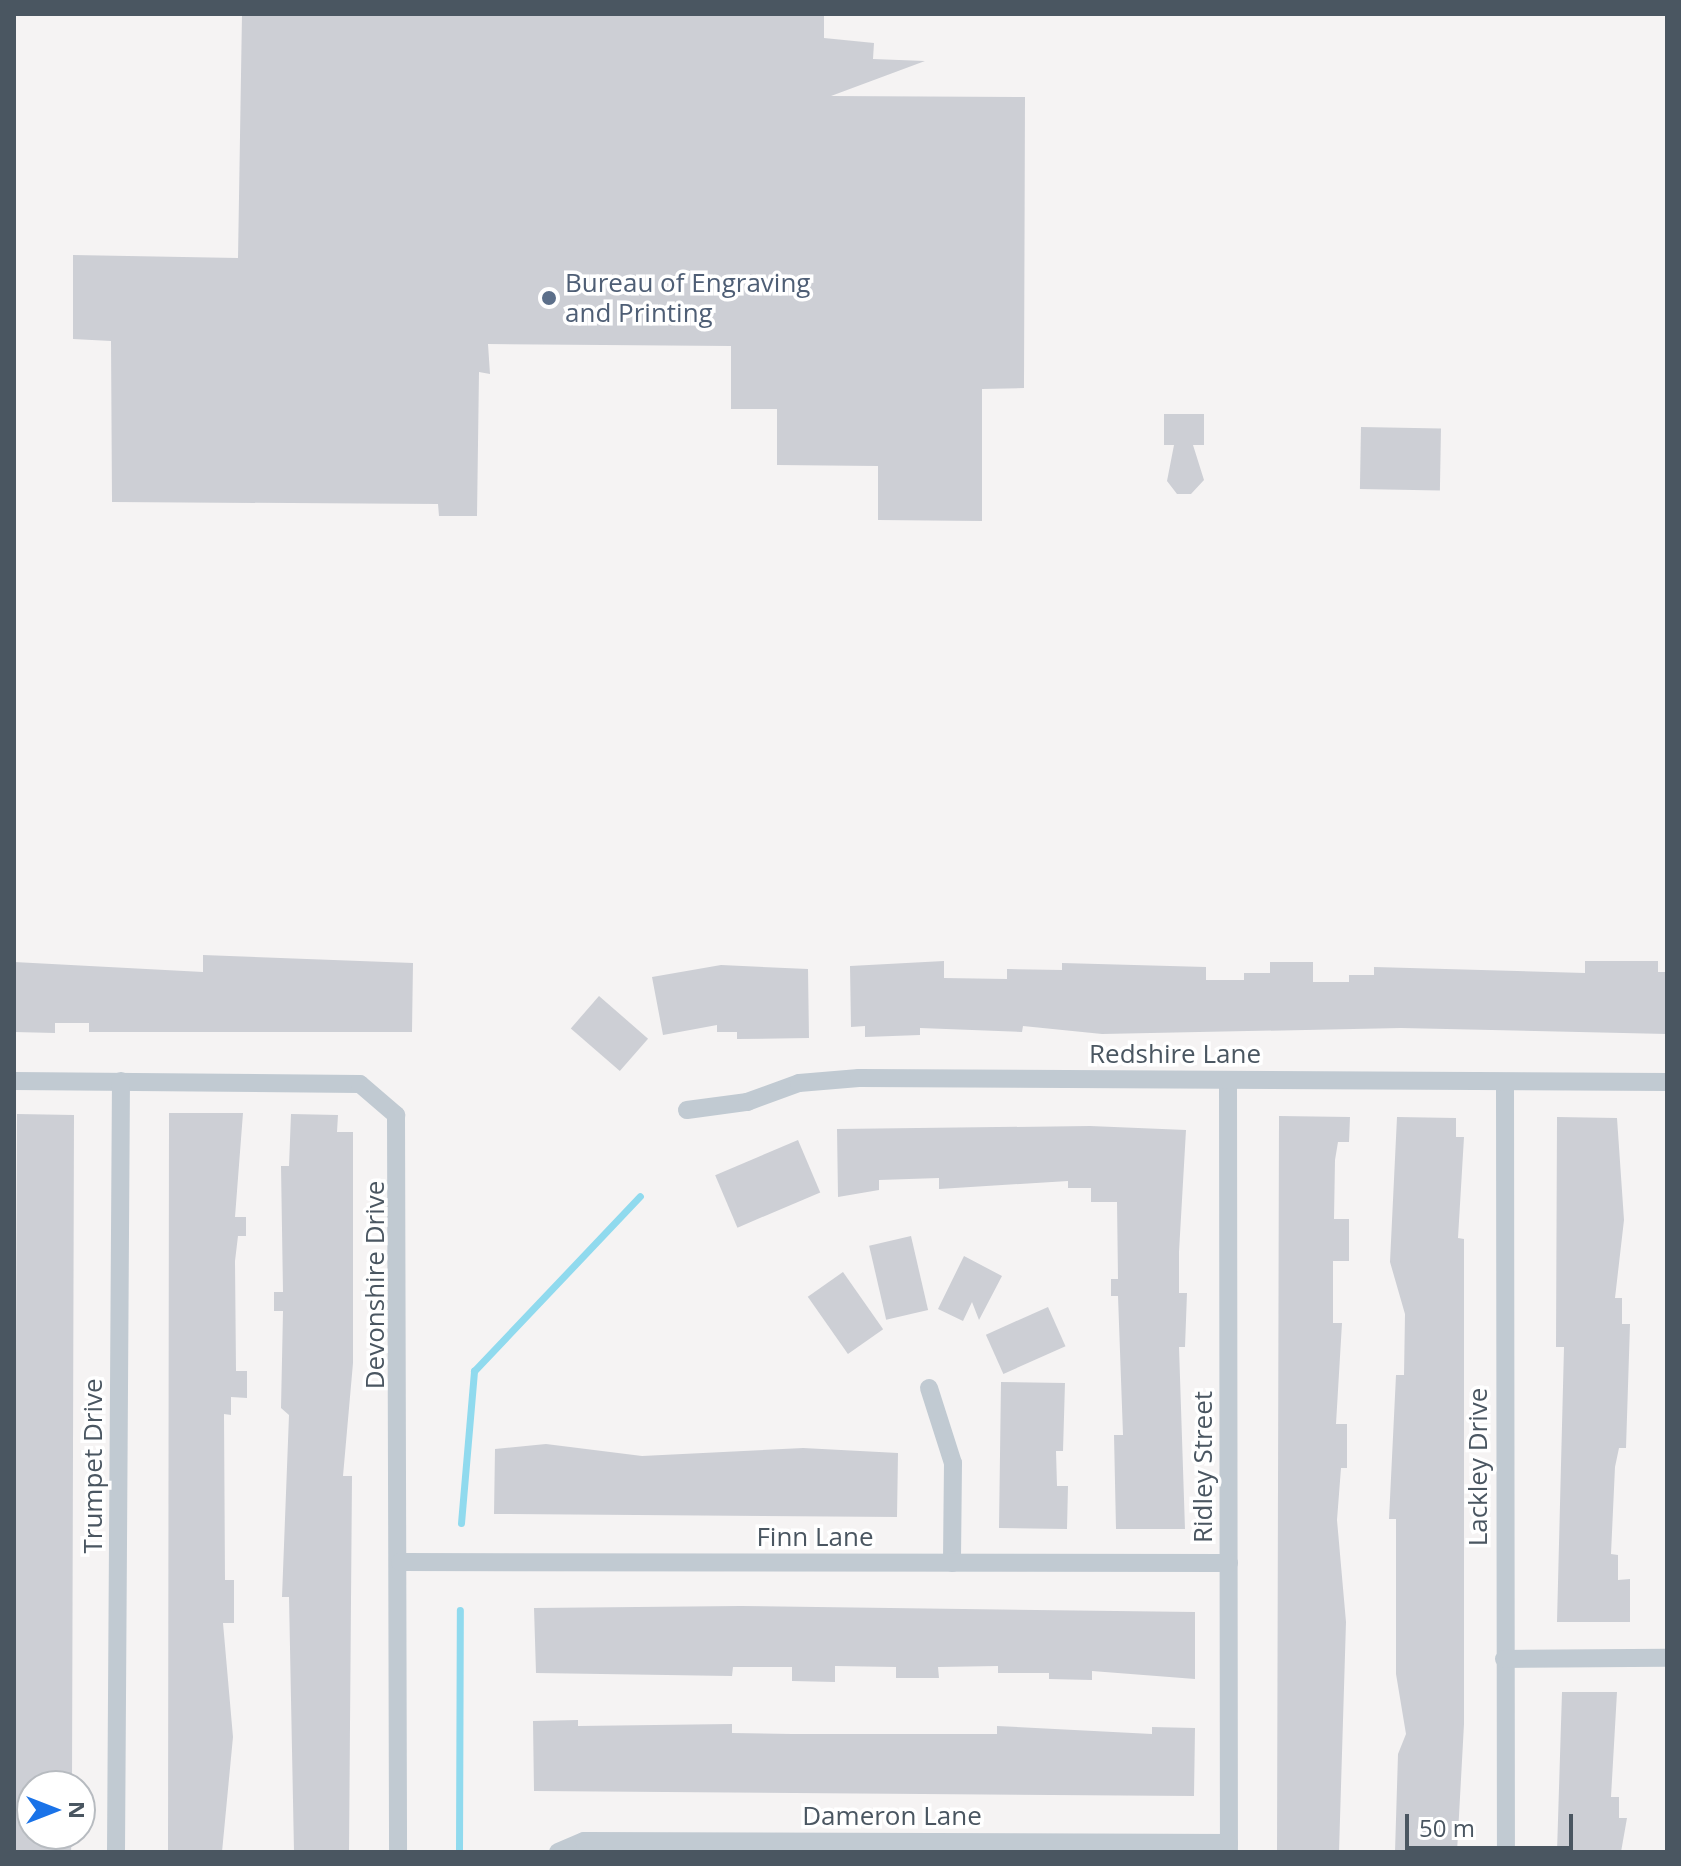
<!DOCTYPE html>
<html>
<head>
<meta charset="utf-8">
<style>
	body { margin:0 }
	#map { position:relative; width:1681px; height:1866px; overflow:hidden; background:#f5f3f3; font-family:"Open Sans",sans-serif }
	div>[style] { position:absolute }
	.stream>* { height:7px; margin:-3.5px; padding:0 3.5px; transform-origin:3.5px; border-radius:3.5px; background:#90daee }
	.building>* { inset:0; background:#cdcfd5; transform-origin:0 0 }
	.street>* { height:18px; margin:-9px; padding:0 9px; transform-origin:9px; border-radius:9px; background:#c1cad2 }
	.dots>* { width:22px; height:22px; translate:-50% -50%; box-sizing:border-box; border:4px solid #fff; border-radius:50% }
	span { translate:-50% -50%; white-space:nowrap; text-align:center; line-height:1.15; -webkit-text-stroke:7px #fff; paint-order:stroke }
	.service-label { font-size:26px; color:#4e5e75 }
	.left { translate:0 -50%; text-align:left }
	.street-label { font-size:26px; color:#4a5661 }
	.frame { position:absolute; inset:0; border:16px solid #4a5661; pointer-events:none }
	.north { position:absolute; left:16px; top:1770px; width:80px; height:80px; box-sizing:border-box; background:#fff; border:2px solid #b7bbc0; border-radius:50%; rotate:90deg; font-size:22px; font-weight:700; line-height:32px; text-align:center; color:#4a5661 }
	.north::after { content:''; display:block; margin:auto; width:28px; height:36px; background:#1a73e8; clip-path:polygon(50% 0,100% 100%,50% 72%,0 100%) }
	.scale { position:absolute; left:1405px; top:1814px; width:168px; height:36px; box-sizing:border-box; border:4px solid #4a5661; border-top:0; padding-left:10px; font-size:24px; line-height:28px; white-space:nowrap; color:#4a5661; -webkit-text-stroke:6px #fff; paint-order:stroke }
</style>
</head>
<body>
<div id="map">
	<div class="stream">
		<div style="left:461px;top:1523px;width:153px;rotate:-85.1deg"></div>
		<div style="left:474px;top:1371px;width:241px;rotate:-46.5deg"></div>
		<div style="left:459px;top:1852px;width:242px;rotate:-89.8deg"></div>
	</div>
	<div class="building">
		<div style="clip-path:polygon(242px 14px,824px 14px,824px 38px,874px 43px,873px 59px,925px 61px,831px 96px,1025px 97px,1024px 388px,982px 389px,982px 521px,878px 520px,878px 466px,777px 465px,777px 409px,731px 409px,731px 346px,488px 344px,490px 374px,479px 372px,477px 516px,439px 516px,438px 504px,112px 502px,111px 341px,73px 339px,73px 255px,238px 258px)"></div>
		<div style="clip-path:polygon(1164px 414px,1204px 414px,1204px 445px,1193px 445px,1204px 480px,1191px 494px,1177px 494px,1167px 481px,1174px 445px,1164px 445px)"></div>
		<div style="left:1361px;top:427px;width:80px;height:62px;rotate:1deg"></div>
		<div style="clip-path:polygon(203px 955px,413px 963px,412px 1032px,89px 1032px,89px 1023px,55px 1023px,55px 1033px,14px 1032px,14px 962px,203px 972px)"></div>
		<div style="clip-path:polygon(944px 961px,944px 978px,1007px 979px,1007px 969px,1062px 970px,1062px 963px,1206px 967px,1206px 980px,1244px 980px,1244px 973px,1270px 973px,1270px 962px,1313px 962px,1313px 982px,1349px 982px,1349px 975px,1374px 975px,1374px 967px,1585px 973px,1585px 961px,1658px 961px,1658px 972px,1667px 972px,1667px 1034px,1401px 1028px,1102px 1034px,1023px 1026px,1022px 1032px,920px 1028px,920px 1035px,865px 1037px,865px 1026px,851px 1027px,850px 966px)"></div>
		<div style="clip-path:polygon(721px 965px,808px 969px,809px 1038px,737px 1039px,737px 1032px,717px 1032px,717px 1025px,663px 1035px,652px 977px)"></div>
		<div style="left:599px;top:996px;width:65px;height:43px;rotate:41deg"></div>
		<div style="clip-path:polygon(169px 1113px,243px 1113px,235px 1217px,246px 1217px,246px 1236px,238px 1236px,235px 1261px,236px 1371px,247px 1371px,247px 1398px,231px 1397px,231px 1415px,224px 1414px,225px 1580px,234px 1580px,234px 1623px,223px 1623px,233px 1737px,222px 1852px,168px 1852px)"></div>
		<div style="clip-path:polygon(17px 1114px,74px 1115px,72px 1786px,32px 1786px,32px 1834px,72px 1834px,71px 1852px,14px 1852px)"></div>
		<div style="clip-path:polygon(291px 1114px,338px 1115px,337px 1132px,353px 1132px,353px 1363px,343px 1476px,352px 1476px,349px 1852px,294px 1852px,289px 1597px,282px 1597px,289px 1415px,281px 1408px,283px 1311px,274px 1311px,274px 1292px,283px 1292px,281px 1166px,289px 1166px)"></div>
		<div style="clip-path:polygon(1279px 1116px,1350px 1117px,1349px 1142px,1338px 1142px,1335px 1160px,1334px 1219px,1349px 1219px,1349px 1261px,1333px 1261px,1333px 1323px,1342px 1323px,1336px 1424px,1347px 1424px,1347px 1468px,1341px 1468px,1337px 1520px,1346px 1622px,1339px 1852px,1277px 1852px)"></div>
		<div style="clip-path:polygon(1397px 1117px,1456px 1118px,1456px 1137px,1464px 1137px,1458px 1238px,1464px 1239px,1464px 1724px,1457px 1852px,1395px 1852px,1398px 1754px,1406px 1734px,1396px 1674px,1396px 1519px,1389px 1519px,1396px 1375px,1404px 1375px,1405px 1314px,1390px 1262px)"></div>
		<div style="clip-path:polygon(1557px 1117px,1617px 1118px,1624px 1220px,1615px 1298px,1622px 1298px,1622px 1324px,1630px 1324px,1626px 1448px,1619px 1448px,1615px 1467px,1611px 1554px,1618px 1555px,1618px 1580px,1630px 1579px,1630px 1622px,1557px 1622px,1564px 1347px,1556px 1347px)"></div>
		<div style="clip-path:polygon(1090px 1126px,1186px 1130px,1179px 1252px,1179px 1293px,1187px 1293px,1185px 1347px,1179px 1347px,1185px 1529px,1116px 1529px,1114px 1435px,1123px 1435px,1118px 1296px,1111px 1296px,1111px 1279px,1118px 1279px,1117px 1202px,1091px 1202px,1091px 1188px,1068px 1188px,1068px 1181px,939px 1189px,939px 1178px,879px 1180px,879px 1190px,838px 1197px,837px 1129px)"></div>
		<div style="left:798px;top:1140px;width:57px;height:90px;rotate:67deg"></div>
		<div style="left:911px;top:1236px;width:76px;height:43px;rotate:77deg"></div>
		<div style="clip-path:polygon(964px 1256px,1002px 1276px,979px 1320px,972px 1302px,963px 1321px,938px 1309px)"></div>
		<div style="left:843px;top:1272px;width:70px;height:43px;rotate:55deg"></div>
		<div style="left:1048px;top:1307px;width:43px;height:68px;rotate:66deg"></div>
		<div style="clip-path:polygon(1001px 1382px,1065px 1383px,1063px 1451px,1056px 1451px,1057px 1486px,1068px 1486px,1067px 1529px,999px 1528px)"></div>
		<div style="clip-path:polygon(546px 1444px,642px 1456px,803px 1448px,898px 1453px,897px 1517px,494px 1514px,495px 1449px)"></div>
		<div style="clip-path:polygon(741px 1606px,1195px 1612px,1195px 1679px,1092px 1671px,1092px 1680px,1049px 1679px,1049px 1673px,998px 1673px,998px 1666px,938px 1667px,939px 1678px,896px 1678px,896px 1667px,835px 1666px,835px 1682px,792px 1681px,792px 1667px,733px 1667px,732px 1676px,536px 1673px,534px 1608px)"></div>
		<div style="clip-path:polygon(1562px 1692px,1617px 1692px,1611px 1797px,1619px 1797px,1619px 1818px,1627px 1818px,1621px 1852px,1557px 1852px)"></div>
		<div style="clip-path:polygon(578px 1720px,578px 1726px,732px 1724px,732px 1733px,792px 1734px,997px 1734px,997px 1726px,1152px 1734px,1152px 1727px,1195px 1728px,1194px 1796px,534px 1791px,533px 1721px)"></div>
	</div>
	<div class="street">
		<div style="left:14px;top:1081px;width:346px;rotate:0.5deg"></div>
		<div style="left:360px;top:1084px;width:48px;rotate:40.7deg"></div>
		<div style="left:396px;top:1115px;width:737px;rotate:89.84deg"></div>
		<div style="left:1228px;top:1081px;width:771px;rotate:89.93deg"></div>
		<div style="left:1505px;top:1082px;width:770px;rotate:89.93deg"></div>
		<div style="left:687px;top:1110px;width:61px;rotate:-7.6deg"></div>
		<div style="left:747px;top:1102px;width:55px;rotate:-20.1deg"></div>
		<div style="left:799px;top:1083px;width:60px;rotate:-4.8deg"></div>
		<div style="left:859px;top:1078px;width:808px;rotate:0.28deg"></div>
		<div style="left:929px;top:1388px;width:79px;rotate:72.3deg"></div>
		<div style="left:953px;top:1463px;width:100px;rotate:90.6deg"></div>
		<div style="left:400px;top:1562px;width:829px;rotate:0.07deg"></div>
		<div style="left:1504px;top:1659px;width:163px;rotate:-0.4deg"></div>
		<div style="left:116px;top:1852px;width:771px;rotate:-89.63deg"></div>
		<div style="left:558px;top:1852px;width:28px;rotate:-23deg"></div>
		<div style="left:584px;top:1841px;width:645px;rotate:0.18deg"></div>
	</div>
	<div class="dots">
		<div style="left:549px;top:298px;background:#5c6f8a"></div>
	</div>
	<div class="service-label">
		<span class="left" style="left:565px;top:298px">Bureau of Engraving<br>and Printing</span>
	</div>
	<div class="street-label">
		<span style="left:1175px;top:1054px">Redshire Lane</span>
		<span style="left:375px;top:1285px;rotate:-90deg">Devonshire Drive</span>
		<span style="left:93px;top:1466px;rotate:-90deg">Trumpet Drive</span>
		<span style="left:1203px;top:1467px;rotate:-90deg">Ridley Street</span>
		<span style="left:1478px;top:1467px;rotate:-90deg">Lackley Drive</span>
		<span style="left:815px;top:1537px">Finn Lane</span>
		<span style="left:892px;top:1816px">Dameron Lane</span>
	</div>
	<div class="frame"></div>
	<div class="north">N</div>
	<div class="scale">50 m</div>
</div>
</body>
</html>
